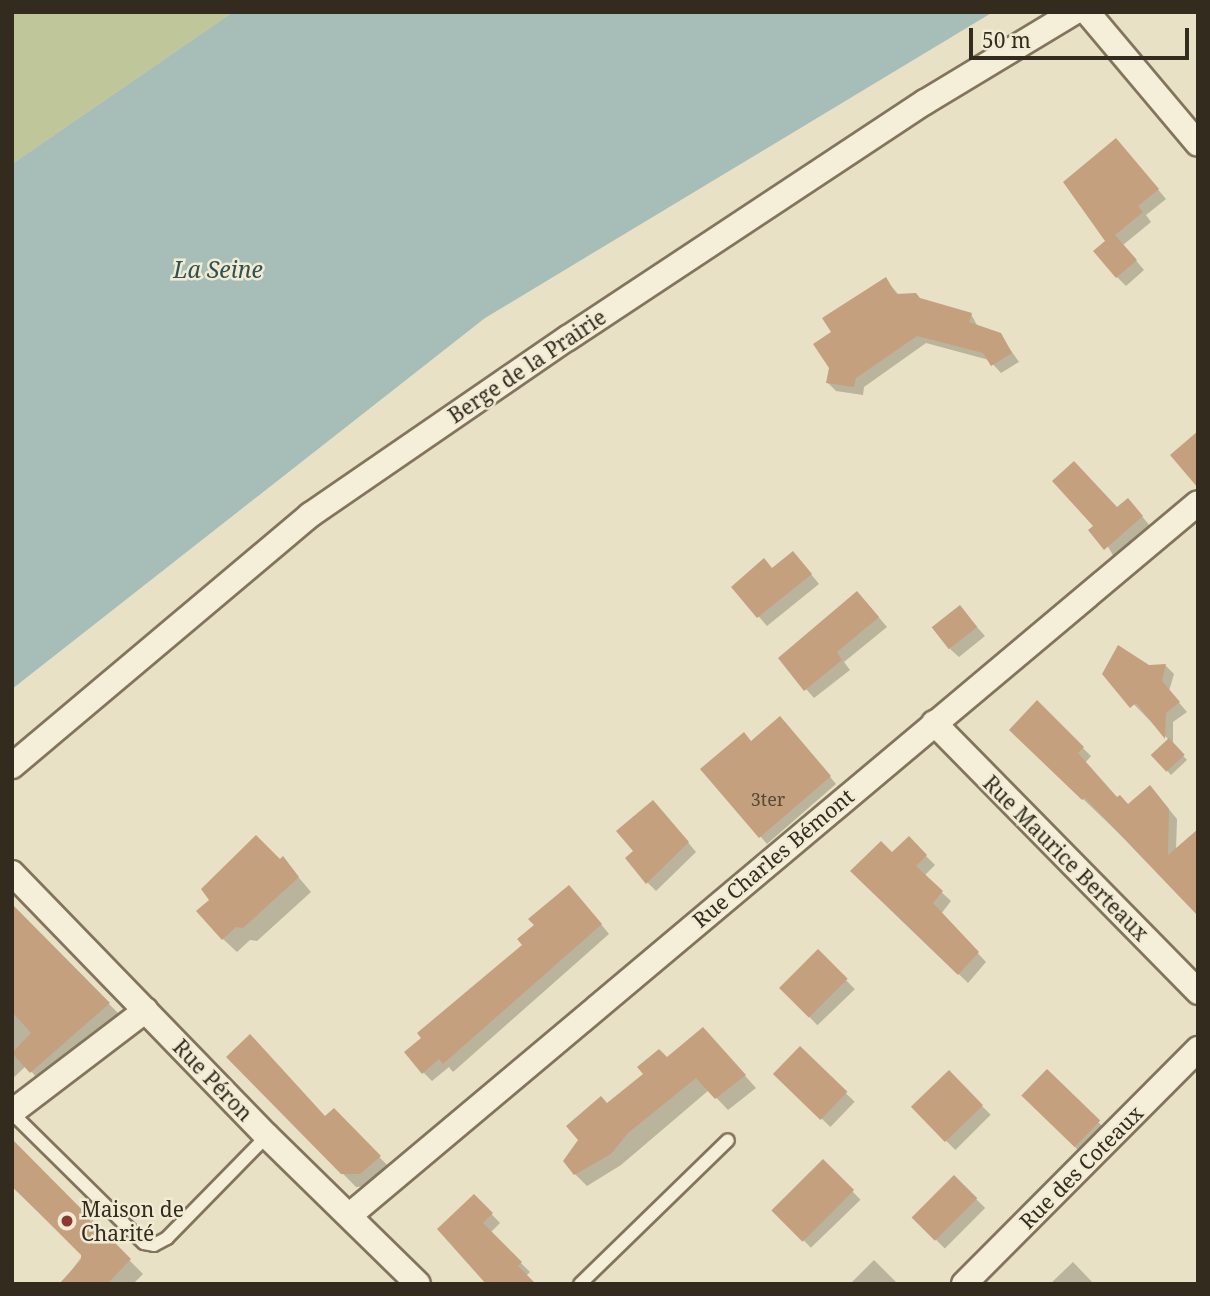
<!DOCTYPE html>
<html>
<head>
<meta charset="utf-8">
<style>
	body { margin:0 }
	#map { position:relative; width:1210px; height:1296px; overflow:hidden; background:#e9e1c5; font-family:"Noto Serif",serif }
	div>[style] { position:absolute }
	.green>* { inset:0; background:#bec69a }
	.water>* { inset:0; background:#a6bdb8 }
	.shadow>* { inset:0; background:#0003; transform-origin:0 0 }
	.building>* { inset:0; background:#c4a07f; transform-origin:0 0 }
	.roads { filter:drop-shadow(2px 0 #83745d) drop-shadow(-2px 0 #83745d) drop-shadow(0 2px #83745d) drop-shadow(0 -2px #83745d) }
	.service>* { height:12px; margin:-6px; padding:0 6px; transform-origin:6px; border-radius:6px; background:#f5eed8 }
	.minor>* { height:24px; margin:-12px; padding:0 12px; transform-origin:12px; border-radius:12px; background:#f5eed8 }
	.dots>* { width:19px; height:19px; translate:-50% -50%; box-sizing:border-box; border:4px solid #f2ebd4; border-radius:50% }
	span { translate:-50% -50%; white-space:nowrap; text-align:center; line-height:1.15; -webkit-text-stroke:5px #f2ebd4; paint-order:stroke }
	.number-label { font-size:18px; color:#584837 }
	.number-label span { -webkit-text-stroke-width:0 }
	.street-label { font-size:21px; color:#342b1f }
	.poi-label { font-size:21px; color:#342b1f }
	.left { translate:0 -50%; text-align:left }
	.water-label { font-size:23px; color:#305253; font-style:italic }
	.frame { position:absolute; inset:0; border:14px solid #342b1f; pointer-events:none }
	.scale { position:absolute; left:969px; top:28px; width:220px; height:32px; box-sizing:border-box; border:4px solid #342b1f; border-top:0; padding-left:9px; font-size:21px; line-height:24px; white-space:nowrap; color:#342b1f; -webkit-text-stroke:5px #f2ebd4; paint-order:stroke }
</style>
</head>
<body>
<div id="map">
	<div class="green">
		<div style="clip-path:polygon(12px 12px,233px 12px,12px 164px)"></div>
	</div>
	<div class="water">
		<div style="clip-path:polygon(233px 12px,993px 12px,485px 318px,12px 689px,12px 164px)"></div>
	</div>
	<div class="shadow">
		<div style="clip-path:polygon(1125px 150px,1166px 199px,1146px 215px,1151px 222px,1123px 245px,1144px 270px,1126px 286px,1117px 277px,1107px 242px)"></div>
		<div style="clip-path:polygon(885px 279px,899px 295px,971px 314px,978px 327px,1000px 335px,1019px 362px,1001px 373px,989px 360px,926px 343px,864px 387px,863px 395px,836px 391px,828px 383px,834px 333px)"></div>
		<div style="clip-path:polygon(1117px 509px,1136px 509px,1150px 526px,1114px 557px,1096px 526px)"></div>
		<div style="clip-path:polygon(802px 563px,819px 584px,767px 626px,733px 587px)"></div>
		<div style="clip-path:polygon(866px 602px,887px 627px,844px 662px,850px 670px,814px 698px,806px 689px)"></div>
		<div style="clip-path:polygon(968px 617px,985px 636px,959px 657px,950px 649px)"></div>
		<div style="clip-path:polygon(1166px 666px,1174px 674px,1169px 691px,1187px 712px,1173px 722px,1173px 745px,1187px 760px,1171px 775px,1153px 755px,1169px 740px,1104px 674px)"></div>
		<div style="clip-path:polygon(1037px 703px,1091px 756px,1085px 763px,1117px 799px,1129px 806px,1158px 796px,1177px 819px,1176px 850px,1198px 909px,1011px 730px)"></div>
		<div style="clip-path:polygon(787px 725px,836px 784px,767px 844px,702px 769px)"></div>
		<div style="clip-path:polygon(662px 811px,696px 852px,656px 891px,647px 882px,636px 851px)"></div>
		<div style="clip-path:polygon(909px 839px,935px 865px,924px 876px,951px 901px,941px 914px,986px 962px,968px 983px,853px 871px,892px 854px)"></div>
		<div style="clip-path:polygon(283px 859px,311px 892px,257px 941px,250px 940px,237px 952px,223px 939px)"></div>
		<div style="clip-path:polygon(578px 896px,609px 934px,453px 1072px,449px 1067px,432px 1081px,423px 1072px,524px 945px)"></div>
		<div style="clip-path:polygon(12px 907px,122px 1017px,44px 1085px,26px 1066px,12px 1079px)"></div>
		<div style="left:818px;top:951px;width:53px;height:52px;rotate:46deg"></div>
		<div style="clip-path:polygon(715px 1042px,756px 1088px,728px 1110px,709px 1090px,621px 1165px,587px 1186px,575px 1174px,607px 1105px,667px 1059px)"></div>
		<div style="left:800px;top:1049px;width:76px;height:35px;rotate:44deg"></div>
		<div style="clip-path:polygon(228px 1057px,325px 1118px,334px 1111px,393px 1171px,374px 1186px,356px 1187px)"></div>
		<div style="left:1047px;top:1071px;width:86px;height:34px;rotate:45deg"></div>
		<div style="left:949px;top:1073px;width:59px;height:50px;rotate:45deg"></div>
		<div style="clip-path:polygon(14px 1144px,143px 1274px,133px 1284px,62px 1283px,83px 1255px,12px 1187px)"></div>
		<div style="left:823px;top:1161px;width:54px;height:69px;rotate:46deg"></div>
		<div style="left:954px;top:1177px;width:44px;height:57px;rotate:45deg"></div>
		<div style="clip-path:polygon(474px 1196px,500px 1223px,490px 1233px,530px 1272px,526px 1276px,490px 1284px)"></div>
		<div style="clip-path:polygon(874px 1260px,898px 1284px,850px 1284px)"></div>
		<div style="clip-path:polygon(1073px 1262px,1094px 1284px,1050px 1284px)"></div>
	</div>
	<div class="building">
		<div style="clip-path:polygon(1116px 138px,1159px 189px,1138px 206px,1143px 212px,1115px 235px,1137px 260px,1116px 278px,1093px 251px,1105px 241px,1063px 182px)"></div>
		<div style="clip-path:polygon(886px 277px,896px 294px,916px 293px,920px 298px,972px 313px,969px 322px,1001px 333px,1012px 353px,991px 366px,983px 353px,917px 336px,856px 378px,854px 387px,826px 383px,829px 368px,813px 344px,831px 332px,822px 318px)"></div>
		<div style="clip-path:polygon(1198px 431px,1198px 488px,1170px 455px)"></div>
		<div style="clip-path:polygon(1074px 461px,1117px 507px,1128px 498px,1143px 516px,1104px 550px,1088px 530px,1093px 526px,1052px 481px)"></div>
		<div style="clip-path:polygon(793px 551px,812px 574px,757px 618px,731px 587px,764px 558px,772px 568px)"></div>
		<div style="clip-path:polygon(857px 591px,879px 617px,837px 652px,842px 660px,804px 691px,778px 658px)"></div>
		<div style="left:960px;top:605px;width:28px;height:36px;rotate:52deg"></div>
		<div style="clip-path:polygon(1118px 645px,1149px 665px,1166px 664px,1162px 681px,1180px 702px,1166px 713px,1165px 739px,1136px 703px,1130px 708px,1102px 674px)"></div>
		<div style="clip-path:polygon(1037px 700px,1084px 747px,1078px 753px,1117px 797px,1120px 795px,1128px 804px,1150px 785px,1169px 809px,1168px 855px,1198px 829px,1198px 916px,1085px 798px,1082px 800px,1009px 730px)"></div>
		<div style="clip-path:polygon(780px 716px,831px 776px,759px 838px,700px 769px,744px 732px,751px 741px)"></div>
		<div style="left:1169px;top:738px;width:23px;height:25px;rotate:47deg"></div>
		<div style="clip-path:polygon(653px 800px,689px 842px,646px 884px,625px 858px,633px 851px,616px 831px)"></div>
		<div style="clip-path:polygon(256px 835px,280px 859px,283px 856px,299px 877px,243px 928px,236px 927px,222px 940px,196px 911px,209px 900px,201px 889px)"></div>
		<div style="clip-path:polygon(909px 836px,927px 855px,916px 866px,943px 891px,933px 903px,979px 952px,958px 975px,850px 871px,881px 841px,892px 852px)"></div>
		<div style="clip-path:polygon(569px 885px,602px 924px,443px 1064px,439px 1059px,422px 1074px,404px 1052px,421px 1038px,417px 1033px,522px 945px,517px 939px,534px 925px,528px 919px)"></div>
		<div style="clip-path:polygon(12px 904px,110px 1003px,30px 1073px,12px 1053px,31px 1033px,12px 1012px)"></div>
		<div style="left:818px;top:949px;width:42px;height:55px;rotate:45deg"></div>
		<div style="clip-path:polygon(703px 1027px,746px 1075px,715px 1099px,696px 1078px,628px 1133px,611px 1154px,574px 1175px,563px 1161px,578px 1140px,566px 1126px,601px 1096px,607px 1103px,643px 1074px,637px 1067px,659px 1049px,667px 1057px)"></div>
		<div style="clip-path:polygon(250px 1034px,325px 1116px,334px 1108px,381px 1156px,360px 1174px,341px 1174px,226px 1057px)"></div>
		<div style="left:800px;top:1046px;width:66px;height:39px;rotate:44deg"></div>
		<div style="left:1047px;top:1069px;width:74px;height:37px;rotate:44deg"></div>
		<div style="left:949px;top:1070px;width:49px;height:53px;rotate:46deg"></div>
		<div style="clip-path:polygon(12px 1139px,131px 1259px,107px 1284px,59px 1284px,81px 1260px,81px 1255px,12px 1186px)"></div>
		<div style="left:823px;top:1159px;width:44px;height:73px;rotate:45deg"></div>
		<div style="left:954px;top:1175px;width:33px;height:60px;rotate:45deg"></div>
		<div style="clip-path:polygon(474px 1194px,493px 1213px,483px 1223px,522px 1262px,518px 1266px,536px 1284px,486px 1284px,437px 1229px)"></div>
	</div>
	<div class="roads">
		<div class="service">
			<div style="left:12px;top:1113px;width:185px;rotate:44.6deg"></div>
			<div style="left:144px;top:1243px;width:10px;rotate:11deg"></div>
			<div style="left:154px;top:1245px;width:15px;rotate:-28deg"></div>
			<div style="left:167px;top:1238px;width:143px;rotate:-45.6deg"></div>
			<div style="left:580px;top:1284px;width:206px;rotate:-44.2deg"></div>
		</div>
		<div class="minor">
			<div style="left:1087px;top:12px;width:172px;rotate:49.9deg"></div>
			<div style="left:934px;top:723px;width:377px;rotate:45.5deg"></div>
			<div style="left:12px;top:766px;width:390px;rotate:-40.1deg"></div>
			<div style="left:310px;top:515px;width:313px;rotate:-34.5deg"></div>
			<div style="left:568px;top:338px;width:428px;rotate:-33.5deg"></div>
			<div style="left:925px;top:102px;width:174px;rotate:-31.1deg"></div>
			<div style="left:12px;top:873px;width:366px;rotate:45.9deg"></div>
			<div style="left:267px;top:1136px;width:211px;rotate:44.4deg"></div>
			<div style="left:12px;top:1112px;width:168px;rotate:-37.3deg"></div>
			<div style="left:350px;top:1215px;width:1107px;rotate:-40.02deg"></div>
			<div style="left:964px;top:1284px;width:332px;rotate:-45.1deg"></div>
		</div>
	</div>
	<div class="dots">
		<div style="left:67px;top:1221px;background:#8c3933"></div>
	</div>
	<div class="number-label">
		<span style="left:768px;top:799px">3ter</span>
	</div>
	<div class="street-label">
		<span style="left:527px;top:366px;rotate:-34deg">Berge de la Prairie</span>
		<span style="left:773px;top:858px;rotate:-40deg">Rue Charles Bémont</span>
		<span style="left:1066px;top:858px;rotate:45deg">Rue Maurice Berteaux</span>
		<span style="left:213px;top:1080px;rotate:46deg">Rue Péron</span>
		<span style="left:1081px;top:1167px;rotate:-45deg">Rue des Coteaux</span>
	</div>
	<div class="poi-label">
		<span class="left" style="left:81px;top:1221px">Maison de<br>Charité</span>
	</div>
	<div class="water-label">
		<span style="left:218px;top:269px">La Seine</span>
	</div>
	<div class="frame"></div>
	<div class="scale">50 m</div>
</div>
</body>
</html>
